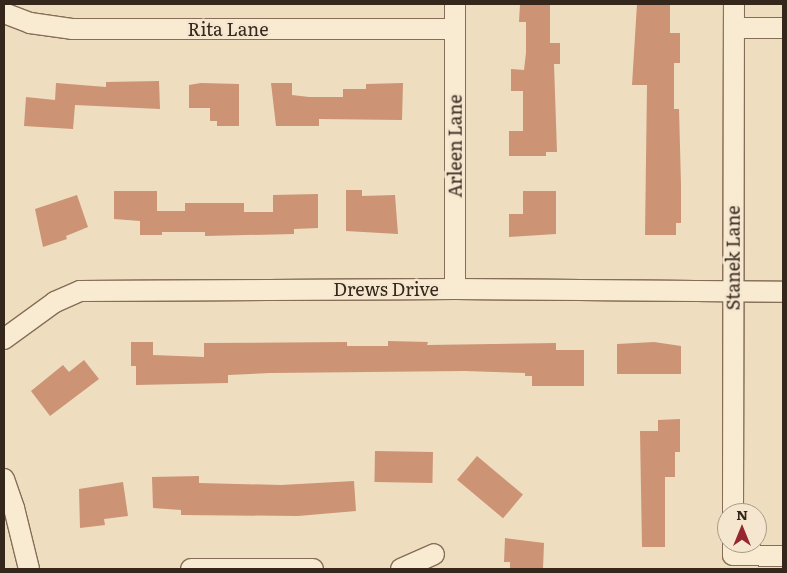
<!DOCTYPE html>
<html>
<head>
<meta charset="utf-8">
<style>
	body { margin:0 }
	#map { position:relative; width:787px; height:573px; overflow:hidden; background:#eeddbf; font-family:Literata,serif }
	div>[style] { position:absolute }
	.building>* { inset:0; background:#cc9375; transform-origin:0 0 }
	.roads { filter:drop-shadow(1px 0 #866d57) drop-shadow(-1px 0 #866d57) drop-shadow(0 1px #866d57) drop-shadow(0 -1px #866d57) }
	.minor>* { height:20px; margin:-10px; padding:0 10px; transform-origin:10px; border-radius:10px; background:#f9ebd2 }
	span { translate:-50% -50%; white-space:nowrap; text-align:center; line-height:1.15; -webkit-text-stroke:5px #f5e7cf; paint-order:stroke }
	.street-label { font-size:18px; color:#36271c }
	.frame { position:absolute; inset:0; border:5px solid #36271c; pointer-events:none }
	.north { position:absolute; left:717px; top:503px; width:50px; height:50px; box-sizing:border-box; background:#f5e7cf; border:1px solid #a99a87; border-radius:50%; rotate:0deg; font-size:14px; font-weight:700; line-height:20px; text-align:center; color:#36271c }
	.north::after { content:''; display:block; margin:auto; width:18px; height:22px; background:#95272f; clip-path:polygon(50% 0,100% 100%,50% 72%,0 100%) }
</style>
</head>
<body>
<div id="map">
	<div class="building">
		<div style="clip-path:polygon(520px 4px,550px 4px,550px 43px,560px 43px,560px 64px,554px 64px,557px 152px,546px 152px,546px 156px,509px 156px,509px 131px,523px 131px,523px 91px,511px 91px,511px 69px,524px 70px,526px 53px,526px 22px,519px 22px)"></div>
		<div style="clip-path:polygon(637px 4px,670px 4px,670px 33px,680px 33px,680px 63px,674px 63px,674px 109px,679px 109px,681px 185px,681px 223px,676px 223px,676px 235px,645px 235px,647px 85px,632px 85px)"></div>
		<div style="clip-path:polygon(159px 81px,160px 109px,75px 105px,73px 129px,24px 126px,26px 97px,55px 100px,56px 83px,106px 87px,106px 82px)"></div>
		<div style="clip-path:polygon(201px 83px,239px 84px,239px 126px,217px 126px,217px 121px,210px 121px,210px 108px,189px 108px,189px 85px)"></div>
		<div style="clip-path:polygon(271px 83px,292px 83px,292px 95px,309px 97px,343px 97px,343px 89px,366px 89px,366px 84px,403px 83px,402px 120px,319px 119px,319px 126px,276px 126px)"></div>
		<div style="clip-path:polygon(346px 190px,362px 190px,362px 196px,395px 195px,398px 234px,346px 231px)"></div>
		<div style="clip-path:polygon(114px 191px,157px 191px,157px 211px,185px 211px,185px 203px,244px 203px,244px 212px,273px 212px,273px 195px,318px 194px,318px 228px,294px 229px,294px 234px,205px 236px,205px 232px,162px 232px,162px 235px,140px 235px,140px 221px,114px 219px)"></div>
		<div style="clip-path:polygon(523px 191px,556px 191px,556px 234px,509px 237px,509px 214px,523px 214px)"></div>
		<div style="clip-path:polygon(77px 195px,88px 227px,66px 236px,67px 239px,43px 247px,35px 209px)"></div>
		<div style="clip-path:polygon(388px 341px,428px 342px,427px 345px,556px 343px,556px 350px,584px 350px,584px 386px,532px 386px,532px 376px,525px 376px,525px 373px,465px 371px,270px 373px,228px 375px,228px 383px,136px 385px,136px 366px,131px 366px,131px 342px,153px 342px,153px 355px,204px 357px,204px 343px,347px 342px,347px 346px,388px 346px)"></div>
		<div style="clip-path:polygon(654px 342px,681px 346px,681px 374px,617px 374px,617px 344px)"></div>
		<div style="clip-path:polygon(84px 360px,99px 379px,50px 416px,31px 391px,63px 365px,69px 372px)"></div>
		<div style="clip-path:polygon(680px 419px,680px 452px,675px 452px,675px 477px,665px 477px,665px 547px,642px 547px,640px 431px,658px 431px,658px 420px)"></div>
		<div style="left:375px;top:451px;width:58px;height:31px;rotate:1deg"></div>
		<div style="left:477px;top:456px;width:60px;height:31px;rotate:40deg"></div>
		<div style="clip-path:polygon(199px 476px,199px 483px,281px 485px,354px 481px,356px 511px,298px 516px,181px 515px,181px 510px,153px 508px,152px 477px)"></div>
		<div style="clip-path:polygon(123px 482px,128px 516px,104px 519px,105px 525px,80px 528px,79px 489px)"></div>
		<div style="clip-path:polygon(505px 538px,544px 543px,543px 569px,510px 569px,510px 562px,504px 562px)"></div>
	</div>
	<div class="roads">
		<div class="minor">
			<div style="left:4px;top:13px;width:28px;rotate:21deg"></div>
			<div style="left:30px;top:23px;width:42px;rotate:8.1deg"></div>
			<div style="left:72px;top:29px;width:383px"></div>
			<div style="left:734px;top:28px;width:49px"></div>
			<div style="left:455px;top:289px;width:285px;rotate:-90deg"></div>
			<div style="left:4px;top:339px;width:63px;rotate:-36deg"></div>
			<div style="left:55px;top:302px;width:27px;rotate:-24deg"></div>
			<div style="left:80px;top:291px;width:375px;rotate:-0.3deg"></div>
			<div style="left:455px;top:289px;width:328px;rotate:0.5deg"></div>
			<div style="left:4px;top:479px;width:31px;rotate:71deg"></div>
			<div style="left:14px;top:508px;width:63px;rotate:76.2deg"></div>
			<div style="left:733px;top:513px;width:509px;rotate:-89.89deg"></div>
			<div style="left:733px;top:543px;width:12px;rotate:90deg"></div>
			<div style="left:733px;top:555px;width:50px;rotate:1.1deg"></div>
			<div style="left:191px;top:569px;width:122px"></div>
			<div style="left:401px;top:569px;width:36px;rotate:-24deg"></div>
		</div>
	</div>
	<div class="street-label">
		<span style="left:228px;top:29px">Rita Lane</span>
		<span style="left:455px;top:146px;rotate:-90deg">Arleen Lane</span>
		<span style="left:733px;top:258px;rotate:-90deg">Stanek Lane</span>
		<span style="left:386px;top:289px">Drews Drive</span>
	</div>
	<div class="frame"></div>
	<div class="north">N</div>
</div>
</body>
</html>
